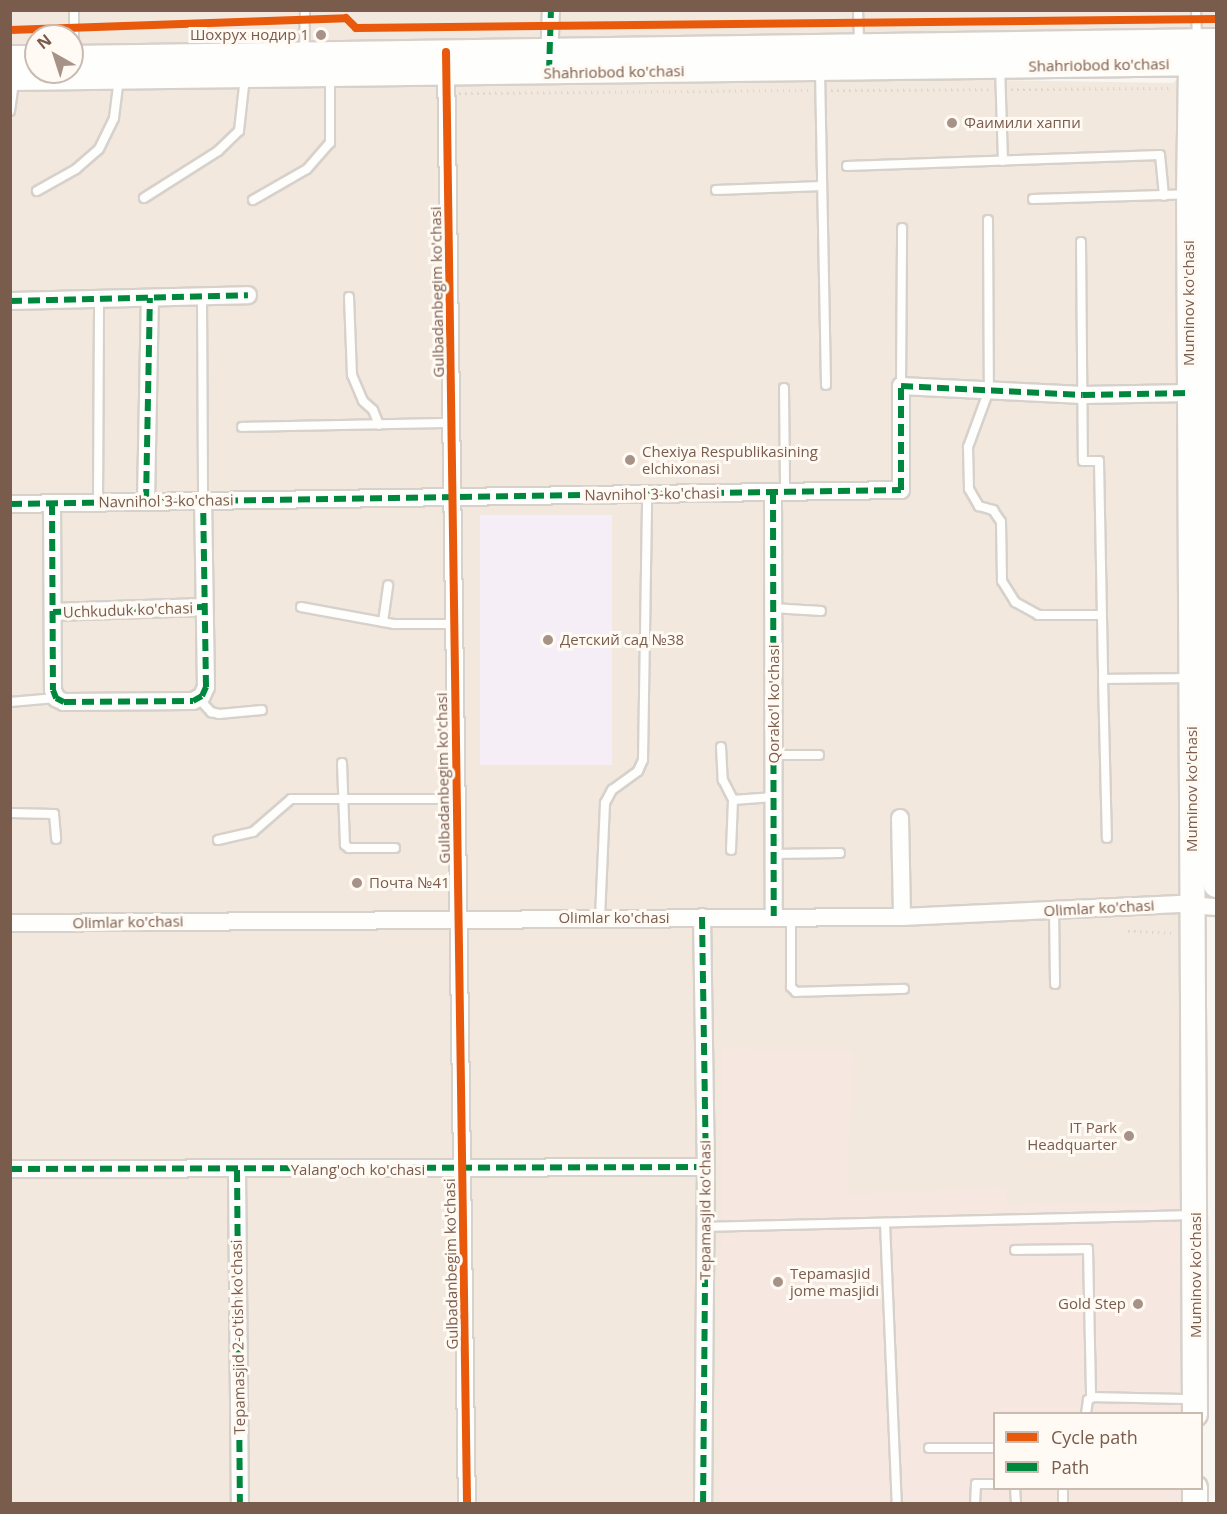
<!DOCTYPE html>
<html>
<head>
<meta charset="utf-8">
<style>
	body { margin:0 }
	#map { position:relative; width:1227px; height:1514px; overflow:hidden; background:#f9f5f0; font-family:"Open Sans",sans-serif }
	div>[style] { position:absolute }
	.residential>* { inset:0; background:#f2e8de }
	.commercial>* { inset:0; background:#f6e8e1 }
	.education>* { inset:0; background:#f6eef6; transform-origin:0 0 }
	.path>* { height:3px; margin-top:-1.5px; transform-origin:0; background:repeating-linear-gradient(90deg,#dcd5d0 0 1.5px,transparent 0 6px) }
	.roads { filter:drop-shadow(2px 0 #d7d1cb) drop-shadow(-2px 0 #d7d1cb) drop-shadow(0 2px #d7d1cb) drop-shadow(0 -2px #d7d1cb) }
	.service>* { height:8px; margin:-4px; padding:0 4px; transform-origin:4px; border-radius:4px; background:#fefefd }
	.minor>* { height:16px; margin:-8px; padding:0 8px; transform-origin:8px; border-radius:8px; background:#fefefd }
	.secondary>* { height:24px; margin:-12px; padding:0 12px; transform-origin:12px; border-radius:12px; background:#fefefd }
	.quiet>* { height:6px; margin-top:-3px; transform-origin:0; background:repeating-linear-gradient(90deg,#00873e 0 12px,transparent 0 18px) }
	.cycleway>* { height:8px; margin:-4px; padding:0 4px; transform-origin:4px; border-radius:4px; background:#e8590c }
	.dots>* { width:16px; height:16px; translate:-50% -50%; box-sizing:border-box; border:3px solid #fffaf3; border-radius:50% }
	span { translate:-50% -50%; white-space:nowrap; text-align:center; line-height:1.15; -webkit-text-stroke:6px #fffaf3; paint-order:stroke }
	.poi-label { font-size:15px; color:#7a5c4d }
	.right { translate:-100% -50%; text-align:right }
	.left { translate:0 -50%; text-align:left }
	.street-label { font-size:15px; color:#7a5c4d }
	.frame { position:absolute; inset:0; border:12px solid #7a5c4d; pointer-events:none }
	.legend { position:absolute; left:993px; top:1412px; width:210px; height:78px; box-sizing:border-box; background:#fffaf3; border:2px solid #cabbb1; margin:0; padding:8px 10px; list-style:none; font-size:18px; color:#7a5c4d }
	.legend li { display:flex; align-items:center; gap:12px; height:30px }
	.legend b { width:30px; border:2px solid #cabbb1 }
	.north { position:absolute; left:24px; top:24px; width:60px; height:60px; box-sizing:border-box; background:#fffaf3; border:2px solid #cabbb1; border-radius:50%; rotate:321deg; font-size:16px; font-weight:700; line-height:24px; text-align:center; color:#7a5c4d }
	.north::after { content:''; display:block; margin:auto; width:21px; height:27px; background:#a69286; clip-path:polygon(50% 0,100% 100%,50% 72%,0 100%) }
</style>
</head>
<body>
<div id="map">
	<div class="residential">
		<div style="clip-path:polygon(1216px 10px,1216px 41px,72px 58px,72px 36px,36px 36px,36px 58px,11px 58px,10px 11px)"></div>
		<div style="clip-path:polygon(1191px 63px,1188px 1413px,994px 1414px,994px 1488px,1187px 1489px,1187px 1503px,11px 1503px,10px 78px,593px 74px,1173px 83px)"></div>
	</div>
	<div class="commercial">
		<div style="clip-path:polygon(722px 1049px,853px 1051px,847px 1195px,1006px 1187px,1005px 1204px,1195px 1201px,1186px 1413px,994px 1414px,994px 1488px,1182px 1489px,1182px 1503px,721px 1504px)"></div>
	</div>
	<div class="education">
		<div style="left:480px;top:515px;width:132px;height:250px"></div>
	</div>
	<div class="path">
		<div style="left:1011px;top:89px;width:162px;rotate:-0.4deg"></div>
		<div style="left:831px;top:90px;width:159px;rotate:-0.4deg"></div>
		<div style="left:459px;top:93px;width:351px;rotate:-0.5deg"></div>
		<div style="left:1128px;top:931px;width:47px;rotate:2.4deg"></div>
	</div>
	<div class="roads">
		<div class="service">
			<div style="left:858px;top:10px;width:35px;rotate:88deg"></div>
			<div style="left:1196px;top:10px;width:30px;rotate:88deg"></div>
			<div style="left:304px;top:52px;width:42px;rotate:-88.6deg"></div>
			<div style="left:74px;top:57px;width:47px;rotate:-90deg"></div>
			<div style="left:1000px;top:66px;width:95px;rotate:88.2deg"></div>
			<div style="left:820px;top:71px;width:314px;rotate:88.9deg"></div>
			<div style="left:10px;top:111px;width:30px;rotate:-82deg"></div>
			<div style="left:847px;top:166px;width:313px;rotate:-2deg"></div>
			<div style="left:1160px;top:155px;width:41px;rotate:84.4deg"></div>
			<div style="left:716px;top:190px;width:106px;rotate:-2.2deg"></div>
			<div style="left:37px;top:191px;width:45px;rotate:-29.4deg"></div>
			<div style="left:76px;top:169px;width:30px;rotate:-41deg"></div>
			<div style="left:99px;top:149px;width:34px;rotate:-64deg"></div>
			<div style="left:114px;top:118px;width:40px;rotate:-82.9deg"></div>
			<div style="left:144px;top:198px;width:88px;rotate:-32.4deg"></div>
			<div style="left:218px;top:151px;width:29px;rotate:-44deg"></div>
			<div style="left:239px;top:131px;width:54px;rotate:-83.7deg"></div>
			<div style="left:1033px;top:199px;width:155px;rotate:-1.8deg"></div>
			<div style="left:253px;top:200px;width:62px;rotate:-29.9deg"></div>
			<div style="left:307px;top:169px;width:35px;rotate:-49deg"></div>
			<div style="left:330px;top:143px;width:67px;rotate:-90deg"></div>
			<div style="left:988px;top:220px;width:170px;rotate:89.7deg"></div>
			<div style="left:989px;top:390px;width:61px;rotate:110.2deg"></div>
			<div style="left:968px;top:447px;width:42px;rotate:88.6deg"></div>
			<div style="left:969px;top:489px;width:20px;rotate:60deg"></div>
			<div style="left:979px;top:506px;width:15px;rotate:16deg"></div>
			<div style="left:993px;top:510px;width:14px;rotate:56deg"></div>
			<div style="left:1001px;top:522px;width:59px;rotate:89deg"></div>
			<div style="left:1002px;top:581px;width:25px;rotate:58deg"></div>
			<div style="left:1015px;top:602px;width:26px;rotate:29deg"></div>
			<div style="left:1038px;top:615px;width:63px"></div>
			<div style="left:1081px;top:242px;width:219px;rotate:89.5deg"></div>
			<div style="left:1083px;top:461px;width:16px"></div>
			<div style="left:1099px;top:461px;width:218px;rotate:88.9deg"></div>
			<div style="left:1103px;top:679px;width:85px;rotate:-0.7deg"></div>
			<div style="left:202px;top:297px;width:204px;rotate:89.7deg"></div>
			<div style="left:349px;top:297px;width:78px;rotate:87.8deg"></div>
			<div style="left:352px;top:375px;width:28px;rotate:67deg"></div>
			<div style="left:363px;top:401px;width:13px;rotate:42deg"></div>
			<div style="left:373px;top:410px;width:16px;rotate:68deg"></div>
			<div style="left:901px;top:386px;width:158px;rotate:-89.6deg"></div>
			<div style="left:784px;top:388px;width:104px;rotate:89.4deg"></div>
			<div style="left:242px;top:427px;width:211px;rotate:-1.1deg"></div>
			<div style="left:98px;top:502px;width:203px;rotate:-89.7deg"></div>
			<div style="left:301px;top:607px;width:95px;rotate:10.4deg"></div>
			<div style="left:394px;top:624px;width:60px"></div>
			<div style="left:773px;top:608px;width:48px;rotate:3.6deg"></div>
			<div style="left:383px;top:622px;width:37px;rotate:-82deg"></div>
			<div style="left:1103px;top:679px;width:159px;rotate:88.6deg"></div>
			<div style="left:199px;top:699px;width:18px;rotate:47deg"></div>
			<div style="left:211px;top:712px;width:8px;rotate:14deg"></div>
			<div style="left:219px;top:714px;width:43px;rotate:-5.3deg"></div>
			<div style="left:10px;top:702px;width:46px;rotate:-5deg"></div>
			<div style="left:721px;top:747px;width:33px;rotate:87deg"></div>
			<div style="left:723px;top:780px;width:22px;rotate:63deg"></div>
			<div style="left:774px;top:755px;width:45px"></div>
			<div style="left:342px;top:763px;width:82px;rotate:87.9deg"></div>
			<div style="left:345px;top:845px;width:5px;rotate:37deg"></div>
			<div style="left:349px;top:848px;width:46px"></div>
			<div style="left:10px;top:813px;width:44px;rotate:1.3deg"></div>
			<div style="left:54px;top:814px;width:25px;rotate:85deg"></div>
			<div style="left:218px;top:840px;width:36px;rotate:-13deg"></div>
			<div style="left:253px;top:832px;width:50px;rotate:-41deg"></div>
			<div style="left:291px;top:799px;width:166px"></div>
			<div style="left:731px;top:850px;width:50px;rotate:-87.7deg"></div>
			<div style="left:733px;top:800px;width:41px;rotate:-4.2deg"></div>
			<div style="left:774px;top:854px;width:66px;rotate:-0.9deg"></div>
			<div style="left:1054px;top:910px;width:74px;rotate:89.2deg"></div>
			<div style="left:791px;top:917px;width:70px;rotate:90deg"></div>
			<div style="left:791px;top:987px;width:7px;rotate:45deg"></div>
			<div style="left:796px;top:992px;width:108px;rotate:-1.6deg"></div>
			<div style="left:600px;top:918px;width:115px;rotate:-87.5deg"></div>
			<div style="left:605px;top:803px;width:15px;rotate:-62deg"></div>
			<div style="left:612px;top:790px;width:32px;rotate:-36deg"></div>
			<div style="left:638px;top:771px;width:12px;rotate:-66deg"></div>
			<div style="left:643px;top:760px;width:266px;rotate:-89.1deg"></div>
			<div style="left:885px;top:1223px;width:281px;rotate:87.6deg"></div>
			<div style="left:705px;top:1227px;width:486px;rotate:-1.4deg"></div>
			<div style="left:1015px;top:1250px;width:73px;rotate:-0.8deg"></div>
			<div style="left:1088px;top:1249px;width:149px;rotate:88.8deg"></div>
			<div style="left:1086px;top:1414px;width:14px;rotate:-82deg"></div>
			<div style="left:1088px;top:1400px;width:6px;rotate:-31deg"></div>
			<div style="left:1093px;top:1397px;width:99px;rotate:1.2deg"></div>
			<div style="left:929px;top:1448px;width:65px"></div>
			<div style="left:1015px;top:1488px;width:16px;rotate:86deg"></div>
			<div style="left:1063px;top:1488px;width:16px;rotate:90deg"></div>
			<div style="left:975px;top:1504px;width:20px;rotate:-87deg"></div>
			<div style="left:976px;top:1484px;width:18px"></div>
		</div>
		<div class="minor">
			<div style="left:446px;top:61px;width:1443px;rotate:89.17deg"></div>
			<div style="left:549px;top:61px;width:51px;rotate:-87.8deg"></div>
			<div style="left:10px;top:301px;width:238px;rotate:-1.4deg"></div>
			<div style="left:773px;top:492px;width:424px;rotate:89.9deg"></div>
			<div style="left:146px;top:501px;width:203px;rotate:-88.9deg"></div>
			<div style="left:52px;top:503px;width:187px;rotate:89.7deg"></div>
			<div style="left:53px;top:690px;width:9px;rotate:69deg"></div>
			<div style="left:56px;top:698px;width:9px;rotate:27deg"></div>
			<div style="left:64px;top:702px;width:129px;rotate:-0.4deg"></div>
			<div style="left:193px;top:701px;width:10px;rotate:-29deg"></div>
			<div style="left:202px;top:696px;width:10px;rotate:-66deg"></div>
			<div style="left:206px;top:687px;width:186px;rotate:-90.9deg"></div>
			<div style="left:10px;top:504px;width:891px;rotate:-0.9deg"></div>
			<div style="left:901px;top:490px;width:104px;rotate:-90deg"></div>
			<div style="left:901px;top:386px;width:182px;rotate:2.8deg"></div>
			<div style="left:1083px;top:395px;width:107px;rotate:-1.1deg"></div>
			<div style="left:53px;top:612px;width:150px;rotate:-1.9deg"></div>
			<div style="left:900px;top:818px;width:99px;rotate:88.8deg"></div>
			<div style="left:702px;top:917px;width:250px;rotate:89.1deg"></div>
			<div style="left:706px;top:1167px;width:337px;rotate:90.5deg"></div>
			<div style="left:10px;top:923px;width:892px;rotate:-0.39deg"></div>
			<div style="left:902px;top:917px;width:278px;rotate:-2.7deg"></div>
			<div style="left:1180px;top:904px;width:36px;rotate:5deg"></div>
			<div style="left:10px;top:1169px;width:696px;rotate:-0.16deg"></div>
			<div style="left:237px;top:1170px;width:334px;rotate:89.5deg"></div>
		</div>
		<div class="secondary">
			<div style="left:1203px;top:50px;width:15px;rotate:58deg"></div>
			<div style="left:1211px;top:63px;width:822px;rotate:89.65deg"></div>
			<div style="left:10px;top:58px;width:26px"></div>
			<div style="left:72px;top:58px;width:1144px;rotate:-0.85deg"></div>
			<div style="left:10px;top:78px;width:1206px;rotate:-0.71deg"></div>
			<div style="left:1195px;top:1414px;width:1220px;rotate:-90.28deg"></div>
			<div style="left:1189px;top:194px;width:131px;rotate:-89.1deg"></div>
			<div style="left:1191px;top:63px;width:23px;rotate:-75deg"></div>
			<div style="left:1195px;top:1488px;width:16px;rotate:90deg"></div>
		</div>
	</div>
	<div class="quiet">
		<div style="left:549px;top:72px;width:62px;rotate:-88.2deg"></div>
		<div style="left:10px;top:301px;width:238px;rotate:-1.4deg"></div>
		<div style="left:773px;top:492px;width:424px;rotate:89.9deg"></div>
		<div style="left:146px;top:501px;width:203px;rotate:-88.9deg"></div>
		<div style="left:52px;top:503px;width:187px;rotate:89.7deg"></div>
		<div style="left:53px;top:690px;width:9px;rotate:69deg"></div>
		<div style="left:56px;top:698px;width:9px;rotate:27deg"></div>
		<div style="left:64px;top:702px;width:129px;rotate:-0.4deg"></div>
		<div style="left:193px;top:701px;width:10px;rotate:-29deg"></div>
		<div style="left:202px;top:696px;width:10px;rotate:-66deg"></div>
		<div style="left:206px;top:687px;width:186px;rotate:-90.9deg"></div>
		<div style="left:10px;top:504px;width:891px;rotate:-0.9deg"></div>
		<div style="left:901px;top:490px;width:104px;rotate:-90deg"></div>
		<div style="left:901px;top:386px;width:182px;rotate:2.8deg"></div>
		<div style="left:1083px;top:395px;width:107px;rotate:-1.1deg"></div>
		<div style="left:53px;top:612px;width:150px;rotate:-1.9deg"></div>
		<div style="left:702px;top:917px;width:250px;rotate:89.1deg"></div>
		<div style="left:706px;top:1167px;width:337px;rotate:90.5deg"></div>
		<div style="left:10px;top:1169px;width:696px;rotate:-0.16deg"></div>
		<div style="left:237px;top:1170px;width:334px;rotate:89.5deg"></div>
	</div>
	<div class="cycleway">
		<div style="left:10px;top:30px;width:336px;rotate:-2deg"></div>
		<div style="left:346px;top:18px;width:14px;rotate:45deg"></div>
		<div style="left:356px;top:28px;width:860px;rotate:-0.6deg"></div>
		<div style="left:446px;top:52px;width:1452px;rotate:89.17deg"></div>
	</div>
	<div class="dots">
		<div style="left:321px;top:35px;background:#a69286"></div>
		<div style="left:952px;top:123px;background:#a69286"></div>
		<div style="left:630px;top:460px;background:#a69286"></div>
		<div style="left:548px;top:640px;background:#a69286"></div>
		<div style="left:357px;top:883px;background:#a69286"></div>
		<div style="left:1129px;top:1136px;background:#a69286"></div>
		<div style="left:778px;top:1282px;background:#a69286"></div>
		<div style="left:1138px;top:1304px;background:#a69286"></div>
	</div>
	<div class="poi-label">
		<span class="right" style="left:309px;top:35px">Шохрух нодир 1</span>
		<span class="left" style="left:964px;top:123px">Фаимили хаппи</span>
		<span class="left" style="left:642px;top:460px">Chexiya Respublikasining<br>elchixonasi</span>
		<span class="left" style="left:560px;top:640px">Детский сад №38</span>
		<span class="left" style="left:369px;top:883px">Почта №41</span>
		<span class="right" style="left:1117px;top:1136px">IT Park<br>Headquarter</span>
		<span class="left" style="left:790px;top:1282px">Tepamasjid<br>jome masjidi</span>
		<span class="right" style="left:1126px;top:1304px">Gold Step</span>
	</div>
	<div class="street-label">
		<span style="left:1099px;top:65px;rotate:-1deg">Shahriobod ko'chasi</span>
		<span style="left:614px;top:72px;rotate:-1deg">Shahriobod ko'chasi</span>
		<span style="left:437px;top:292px;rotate:-91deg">Gulbadanbegim ko'chasi</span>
		<span style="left:1189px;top:303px;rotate:-90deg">Muminov ko'chasi</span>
		<span style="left:652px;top:494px;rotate:-1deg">Navnihol 3-ko'chasi</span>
		<span style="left:166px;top:501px;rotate:-1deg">Navnihol 3-ko'chasi</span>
		<span style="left:128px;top:610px;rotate:-2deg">Uchkuduk ko'chasi</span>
		<span style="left:774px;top:704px;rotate:-90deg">Qorako'l ko'chasi</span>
		<span style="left:443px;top:778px;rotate:-91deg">Gulbadanbegim ko'chasi</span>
		<span style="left:1192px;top:789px;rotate:-90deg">Muminov ko'chasi</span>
		<span style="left:1099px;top:908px;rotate:-3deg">Olimlar ko'chasi</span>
		<span style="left:614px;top:918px">Olimlar ko'chasi</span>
		<span style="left:128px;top:922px;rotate:-1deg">Olimlar ko'chasi</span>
		<span style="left:358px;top:1170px">Yalang'och ko'chasi</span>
		<span style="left:705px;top:1210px;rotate:-90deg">Tepamasjid ko'chasi</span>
		<span style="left:451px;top:1264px;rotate:-91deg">Gulbadanbegim ko'chasi</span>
		<span style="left:1196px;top:1275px;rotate:-90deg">Muminov ko'chasi</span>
		<span style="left:238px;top:1337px;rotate:-91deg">Tepamasjid 2-o'tish ko'chasi</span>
	</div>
	<div class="frame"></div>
	<ul class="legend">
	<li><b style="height:8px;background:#e8590c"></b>Cycle path</li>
	<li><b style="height:8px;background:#00873e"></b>Path</li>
	</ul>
	<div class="north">N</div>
</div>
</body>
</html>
